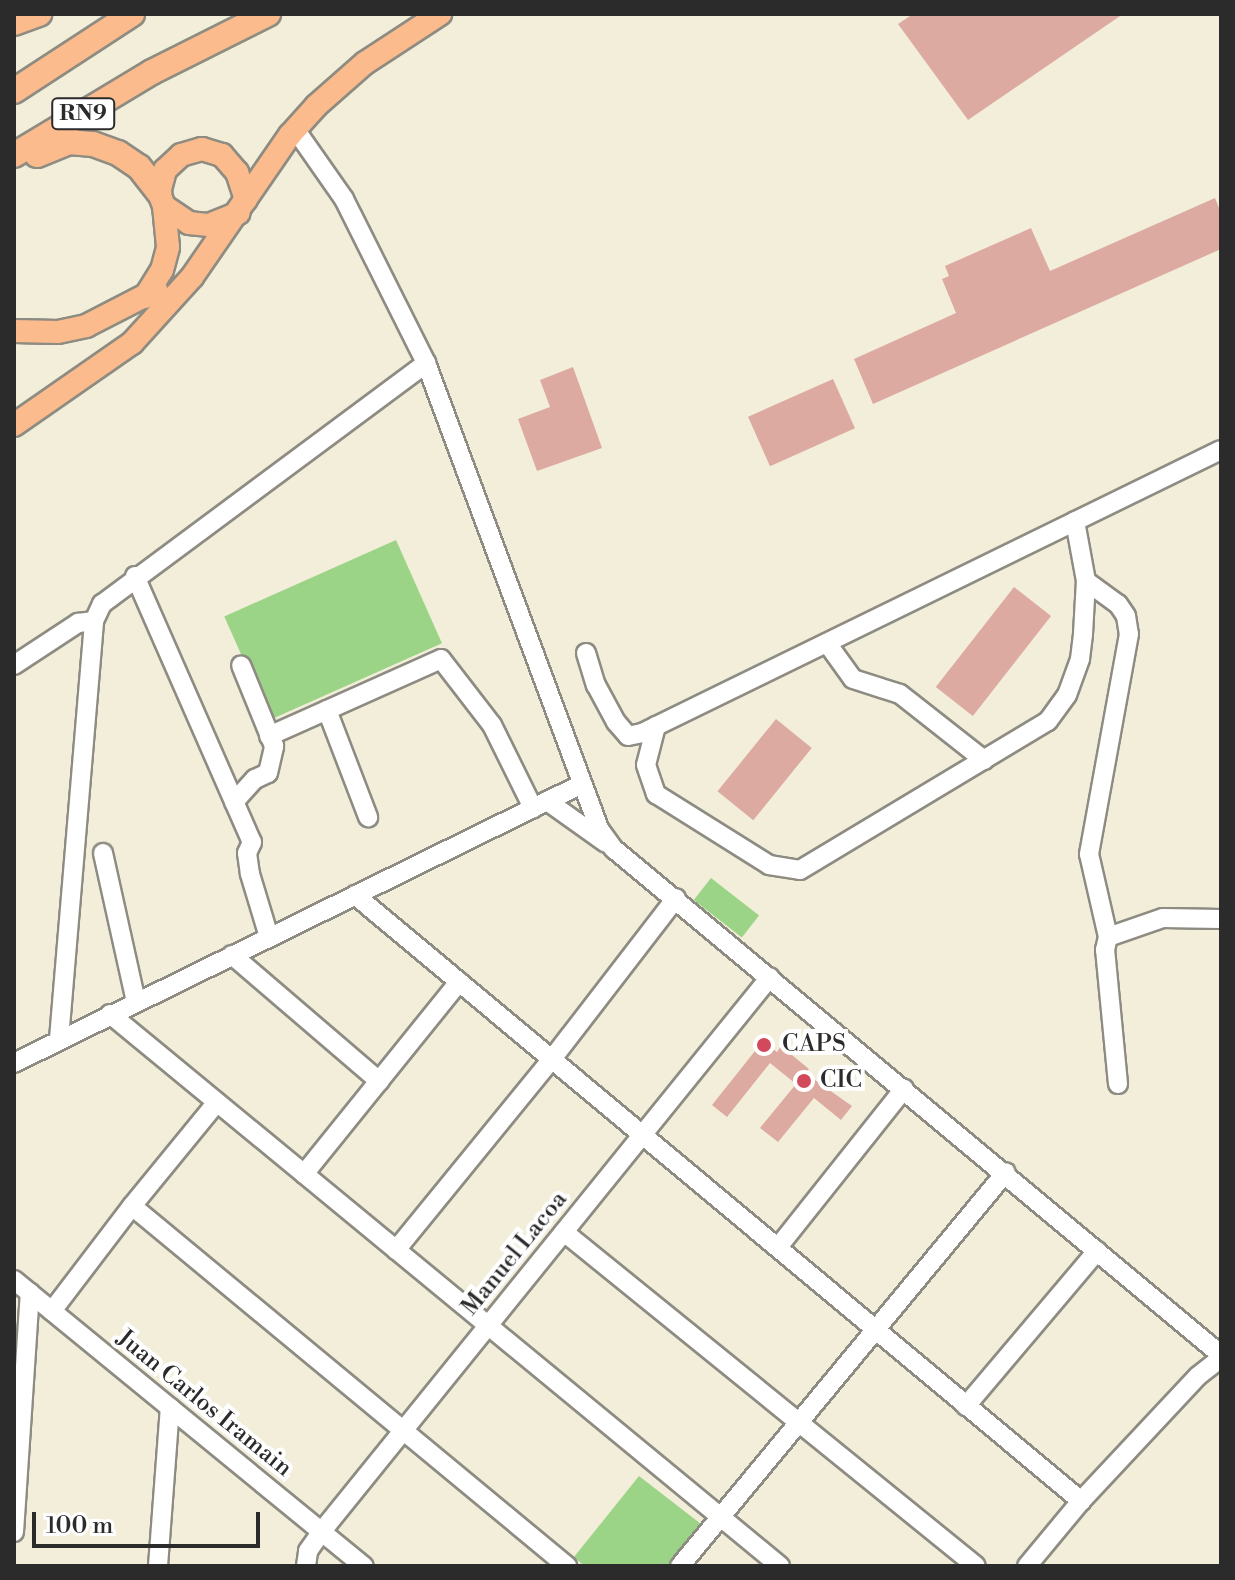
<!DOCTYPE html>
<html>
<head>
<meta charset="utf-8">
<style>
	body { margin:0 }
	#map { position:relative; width:1235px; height:1580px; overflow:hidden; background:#f2eeda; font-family:"Libre Bodoni",serif }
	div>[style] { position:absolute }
	.green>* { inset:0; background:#9cd487; transform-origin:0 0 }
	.building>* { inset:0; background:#ddaaa2; transform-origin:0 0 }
	.roads { filter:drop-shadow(2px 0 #8e8c82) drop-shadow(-2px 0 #8e8c82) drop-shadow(0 2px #8e8c82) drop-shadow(0 -2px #8e8c82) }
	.minor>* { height:18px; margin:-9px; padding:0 9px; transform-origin:9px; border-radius:9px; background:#fff }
	.major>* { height:22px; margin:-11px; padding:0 11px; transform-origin:11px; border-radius:11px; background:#fbbb8c }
	.highway>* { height:24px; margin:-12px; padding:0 12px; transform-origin:12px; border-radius:12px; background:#fbbb8c }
	.dots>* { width:22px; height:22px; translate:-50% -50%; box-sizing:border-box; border:4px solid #fff; border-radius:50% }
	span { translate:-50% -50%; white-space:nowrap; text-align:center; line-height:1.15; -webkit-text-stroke:8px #fff; paint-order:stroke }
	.shield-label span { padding:2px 6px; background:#fff; border:2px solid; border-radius:6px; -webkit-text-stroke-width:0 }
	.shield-label { font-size:22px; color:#2b2b2b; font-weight:700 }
	.poi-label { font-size:24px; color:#2b2b2b }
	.left { translate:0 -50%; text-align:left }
	.street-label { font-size:24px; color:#2b2b2b }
	.frame { position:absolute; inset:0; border:16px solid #2b2b2b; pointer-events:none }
	.scale { position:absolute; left:32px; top:1512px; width:228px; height:36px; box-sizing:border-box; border:4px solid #2b2b2b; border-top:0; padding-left:10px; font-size:24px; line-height:28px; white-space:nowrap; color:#2b2b2b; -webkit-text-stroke:6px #fff; paint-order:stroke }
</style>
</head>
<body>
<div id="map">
	<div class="green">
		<div style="left:396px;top:540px;width:113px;height:188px;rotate:66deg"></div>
		<div style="left:711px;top:878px;width:61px;height:28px;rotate:38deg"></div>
		<div style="clip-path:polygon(639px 1476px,701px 1524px,667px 1566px,584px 1566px,574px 1557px)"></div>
	</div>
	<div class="building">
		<div style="clip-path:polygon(913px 14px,1123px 14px,968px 120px,898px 24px)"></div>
		<div style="clip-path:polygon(1215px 198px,1221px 213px,1221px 249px,873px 404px,854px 359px,956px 313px,942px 279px,949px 276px,945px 266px,1031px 228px,1050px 271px)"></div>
		<div style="clip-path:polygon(573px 367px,602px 448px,537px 471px,518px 419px,550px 407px,540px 380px)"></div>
		<div style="left:833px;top:379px;width:54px;height:93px;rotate:66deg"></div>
		<div style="left:1014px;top:587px;width:47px;height:127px;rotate:38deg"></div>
		<div style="left:776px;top:719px;width:46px;height:93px;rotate:39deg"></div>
		<div style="clip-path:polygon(768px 1045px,777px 1052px,781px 1046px,809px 1069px,805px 1073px,852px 1106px,841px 1120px,814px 1098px,778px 1142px,760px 1128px,796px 1084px,770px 1063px,727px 1117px,712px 1105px,755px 1051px,760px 1055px)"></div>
	</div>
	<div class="roads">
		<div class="minor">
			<div style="left:295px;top:129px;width:85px;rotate:55deg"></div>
			<div style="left:344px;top:199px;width:183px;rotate:63.4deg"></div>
			<div style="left:426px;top:363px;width:498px;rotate:69.6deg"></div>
			<div style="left:600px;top:830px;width:24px;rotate:54deg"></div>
			<div style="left:614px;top:849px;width:790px;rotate:39.81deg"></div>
			<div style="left:135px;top:576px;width:291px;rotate:66.3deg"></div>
			<div style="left:252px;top:842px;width:12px;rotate:114deg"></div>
			<div style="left:247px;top:853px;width:21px;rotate:82deg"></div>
			<div style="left:250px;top:874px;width:66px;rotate:73.2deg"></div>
			<div style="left:1086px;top:581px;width:39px;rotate:36deg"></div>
			<div style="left:1118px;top:604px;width:14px;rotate:56deg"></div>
			<div style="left:1126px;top:616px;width:18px;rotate:81deg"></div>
			<div style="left:1129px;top:634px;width:224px;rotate:100.3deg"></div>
			<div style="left:1089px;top:854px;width:85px;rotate:77.1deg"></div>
			<div style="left:827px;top:643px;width:44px;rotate:54.2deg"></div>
			<div style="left:853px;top:679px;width:49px;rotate:17.7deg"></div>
			<div style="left:900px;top:694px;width:107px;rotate:38.2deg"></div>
			<div style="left:586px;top:653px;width:34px;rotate:73deg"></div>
			<div style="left:596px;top:685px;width:42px;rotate:61.6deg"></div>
			<div style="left:616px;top:722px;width:18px;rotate:49deg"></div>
			<div style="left:628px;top:736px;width:14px;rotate:-12deg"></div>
			<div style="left:642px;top:733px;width:644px;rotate:-26.05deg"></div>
			<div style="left:14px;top:665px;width:77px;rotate:-33.3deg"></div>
			<div style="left:78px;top:623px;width:16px;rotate:-7deg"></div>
			<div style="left:327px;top:710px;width:115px;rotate:69deg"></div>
			<div style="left:656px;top:726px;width:40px;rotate:104.4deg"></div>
			<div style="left:646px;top:765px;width:31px;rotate:71deg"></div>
			<div style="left:656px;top:794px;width:133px;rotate:32.1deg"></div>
			<div style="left:769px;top:865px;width:31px;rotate:9deg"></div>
			<div style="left:800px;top:870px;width:289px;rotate:-31deg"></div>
			<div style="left:1048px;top:721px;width:32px;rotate:-54deg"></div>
			<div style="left:1067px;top:695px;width:38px;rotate:-70deg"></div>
			<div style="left:1080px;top:659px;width:25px;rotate:-83deg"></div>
			<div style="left:1083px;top:634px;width:53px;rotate:-86.8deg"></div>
			<div style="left:1086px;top:581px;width:61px;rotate:-100.4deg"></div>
			<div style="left:269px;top:736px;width:188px;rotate:-24.1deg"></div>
			<div style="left:441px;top:659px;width:83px;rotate:52.3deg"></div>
			<div style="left:492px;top:725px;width:93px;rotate:63.7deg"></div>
			<div style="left:547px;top:801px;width:72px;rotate:35.4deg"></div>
			<div style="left:234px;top:802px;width:31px;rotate:-48deg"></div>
			<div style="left:255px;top:779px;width:14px;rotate:-25deg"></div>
			<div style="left:268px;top:773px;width:28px;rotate:-77deg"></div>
			<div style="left:274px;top:746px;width:87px;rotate:-112.2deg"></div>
			<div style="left:103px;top:853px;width:153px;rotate:77.5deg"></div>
			<div style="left:355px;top:895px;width:946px;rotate:39.85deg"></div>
			<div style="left:232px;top:955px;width:194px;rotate:40.6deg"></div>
			<div style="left:110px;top:1014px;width:868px;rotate:39.48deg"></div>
			<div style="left:59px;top:1039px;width:419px;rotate:-85.2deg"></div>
			<div style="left:94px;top:621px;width:19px;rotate:-65deg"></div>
			<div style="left:102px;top:604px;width:404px;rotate:-36.6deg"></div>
			<div style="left:14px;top:1063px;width:633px;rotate:-26.16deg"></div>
			<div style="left:1118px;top:1084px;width:135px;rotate:-95.5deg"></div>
			<div style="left:1105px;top:950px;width:13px;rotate:-77deg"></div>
			<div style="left:1108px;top:937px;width:58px;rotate:-19.1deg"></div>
			<div style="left:1163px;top:918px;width:58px;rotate:1deg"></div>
			<div style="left:304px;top:1174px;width:247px;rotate:-51.1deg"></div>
			<div style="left:132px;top:1206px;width:565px;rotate:39.61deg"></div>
			<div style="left:564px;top:1232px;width:530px;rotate:39.03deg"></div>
			<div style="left:779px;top:1246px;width:201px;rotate:-51.5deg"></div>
			<div style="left:396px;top:1250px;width:247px;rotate:-50.8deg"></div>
			<div style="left:552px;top:1059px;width:203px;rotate:-52.4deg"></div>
			<div style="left:14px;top:1280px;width:452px;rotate:39.3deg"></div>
			<div style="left:52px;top:1311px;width:132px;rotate:-52.7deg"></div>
			<div style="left:132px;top:1206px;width:134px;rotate:-50.7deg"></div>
			<div style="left:966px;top:1406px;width:203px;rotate:-49.8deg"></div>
			<div style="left:14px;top:1532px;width:240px;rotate:-86.2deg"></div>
			<div style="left:158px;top:1566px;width:159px;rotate:-85.7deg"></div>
			<div style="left:306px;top:1566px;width:15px;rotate:-82deg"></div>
			<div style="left:308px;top:1551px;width:24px;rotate:-55deg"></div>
			<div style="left:322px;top:1531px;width:712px;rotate:-51.04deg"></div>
			<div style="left:680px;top:1566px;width:511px;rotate:-50.4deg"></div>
			<div style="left:1027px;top:1566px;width:85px;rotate:-50.3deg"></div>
			<div style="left:1081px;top:1501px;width:171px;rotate:-46.9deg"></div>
			<div style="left:1198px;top:1376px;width:29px;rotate:-38deg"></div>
		</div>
		<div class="major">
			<div style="left:164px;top:206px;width:30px;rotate:34deg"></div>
			<div style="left:189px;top:223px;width:20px;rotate:6deg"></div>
			<div style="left:209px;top:225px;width:32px;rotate:-22deg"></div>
			<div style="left:145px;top:297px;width:32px;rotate:-58deg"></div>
			<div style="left:162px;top:270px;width:24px;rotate:-75deg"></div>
			<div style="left:168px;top:247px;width:41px;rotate:-95.6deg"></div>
			<div style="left:164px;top:206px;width:14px;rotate:-111deg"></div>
			<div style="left:159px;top:193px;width:24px;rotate:-75deg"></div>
			<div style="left:165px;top:170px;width:22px;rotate:-43deg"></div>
			<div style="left:181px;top:155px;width:22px;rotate:-16deg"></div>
			<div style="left:202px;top:149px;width:21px;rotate:17deg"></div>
			<div style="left:222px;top:155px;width:23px;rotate:49deg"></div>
			<div style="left:237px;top:172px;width:29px;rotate:72deg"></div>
			<div style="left:14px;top:331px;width:44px;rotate:1.3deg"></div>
			<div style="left:58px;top:332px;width:29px;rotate:-12deg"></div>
			<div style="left:86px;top:326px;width:79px;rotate:-27.2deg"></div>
			<div style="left:14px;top:425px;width:144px;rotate:-34.8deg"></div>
			<div style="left:132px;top:343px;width:89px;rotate:-47.7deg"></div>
			<div style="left:192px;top:277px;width:173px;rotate:-55.4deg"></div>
			<div style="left:290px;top:135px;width:39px;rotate:-48deg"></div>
			<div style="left:316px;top:106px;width:65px;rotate:-41.3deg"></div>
			<div style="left:365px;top:63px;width:90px;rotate:-33.2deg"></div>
		</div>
		<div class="highway">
			<div style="left:14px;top:23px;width:27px;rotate:-20deg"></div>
			<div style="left:14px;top:91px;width:141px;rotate:-33.1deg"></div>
			<div style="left:14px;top:155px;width:161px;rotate:-31deg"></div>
			<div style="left:152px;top:72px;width:130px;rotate:-26.6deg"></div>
			<div style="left:37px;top:155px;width:35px;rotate:-22deg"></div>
			<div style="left:69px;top:142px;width:24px;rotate:5deg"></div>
			<div style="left:93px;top:144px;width:27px;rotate:20deg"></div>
			<div style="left:118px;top:153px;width:25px;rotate:34deg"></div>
			<div style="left:139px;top:167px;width:33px;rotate:52deg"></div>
		</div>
	</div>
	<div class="dots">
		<div style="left:764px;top:1045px;background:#d1495b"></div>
		<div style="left:804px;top:1081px;background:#d1495b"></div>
	</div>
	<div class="shield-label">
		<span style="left:83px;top:114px">RN9</span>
	</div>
	<div class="poi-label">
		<span class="left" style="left:782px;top:1045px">CAPS</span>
		<span class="left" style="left:820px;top:1081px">CIC</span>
	</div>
	<div class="street-label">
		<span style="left:515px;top:1254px;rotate:-51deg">Manuel Lacoa</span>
		<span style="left:204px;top:1404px;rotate:39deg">Juan Carlos Iramain</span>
	</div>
	<div class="frame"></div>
	<div class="scale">100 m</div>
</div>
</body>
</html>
